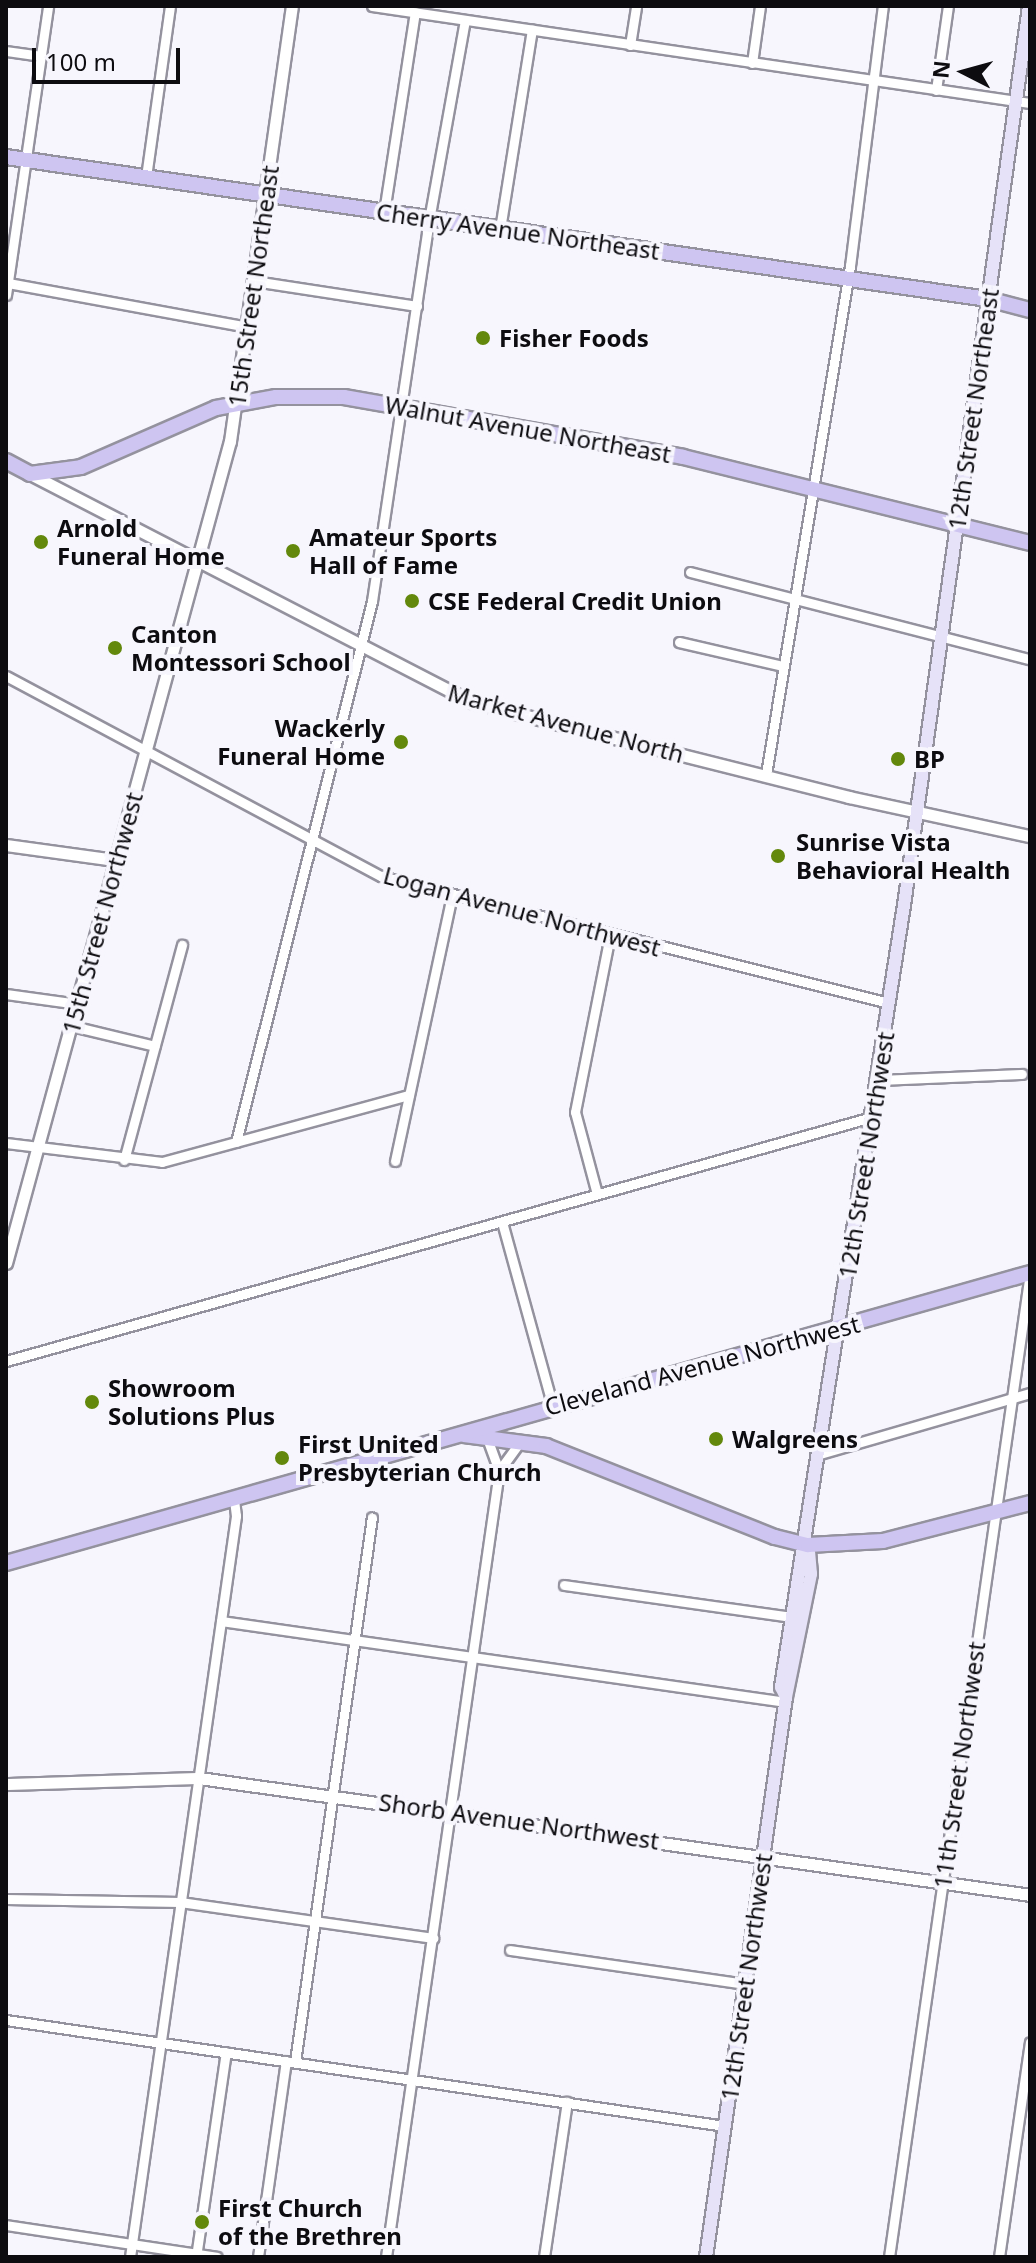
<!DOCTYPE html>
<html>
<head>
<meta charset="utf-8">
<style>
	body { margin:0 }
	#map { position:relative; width:1036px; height:2263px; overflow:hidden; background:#f7f6fd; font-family:"Noto Sans",sans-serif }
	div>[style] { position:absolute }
	.roads { filter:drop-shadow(2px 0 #94929e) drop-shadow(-2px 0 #94929e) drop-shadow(0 2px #94929e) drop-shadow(0 -2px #94929e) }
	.minor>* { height:9px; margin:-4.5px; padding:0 4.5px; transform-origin:4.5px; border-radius:4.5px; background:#fff }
	.tertiary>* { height:11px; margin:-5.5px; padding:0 5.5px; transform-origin:5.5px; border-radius:5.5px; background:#fff }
	.secondary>* { height:12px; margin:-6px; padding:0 6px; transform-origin:6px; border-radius:6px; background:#e6e2f8 }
	.primary>* { height:14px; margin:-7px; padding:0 7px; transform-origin:7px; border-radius:7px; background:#cec5f1 }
	.dots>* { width:22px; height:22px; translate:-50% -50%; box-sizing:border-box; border:4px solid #f7f6fd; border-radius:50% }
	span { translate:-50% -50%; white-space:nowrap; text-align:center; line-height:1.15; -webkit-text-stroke:8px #f7f6fd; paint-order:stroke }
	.street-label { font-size:24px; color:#0d0c10 }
	.poi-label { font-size:24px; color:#0d0c10; font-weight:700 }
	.left { translate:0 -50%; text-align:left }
	.right { translate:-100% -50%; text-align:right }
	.frame { position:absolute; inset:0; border:8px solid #0d0c10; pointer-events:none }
	.north { position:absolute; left:924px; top:32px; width:80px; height:80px; -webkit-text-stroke:6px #f7f6fd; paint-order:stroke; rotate:276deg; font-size:22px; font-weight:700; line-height:32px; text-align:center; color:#0d0c10 }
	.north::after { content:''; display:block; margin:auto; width:28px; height:36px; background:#0d0c10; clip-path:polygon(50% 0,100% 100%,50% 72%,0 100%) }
	.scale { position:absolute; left:32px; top:48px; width:148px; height:36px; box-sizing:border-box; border:4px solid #0d0c10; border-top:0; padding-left:10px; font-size:24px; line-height:28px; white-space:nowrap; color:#0d0c10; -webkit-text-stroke:6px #f7f6fd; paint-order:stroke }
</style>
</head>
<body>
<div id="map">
	<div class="roads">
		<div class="minor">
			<div style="left:372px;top:6px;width:665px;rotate:8.39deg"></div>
			<div style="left:630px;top:45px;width:39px;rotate:-81deg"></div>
			<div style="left:6px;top:51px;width:35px;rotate:8deg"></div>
			<div style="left:752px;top:63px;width:58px;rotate:-82deg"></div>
			<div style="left:936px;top:90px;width:85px;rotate:-81.9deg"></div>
			<div style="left:146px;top:177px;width:173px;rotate:-82deg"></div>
			<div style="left:384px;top:212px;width:202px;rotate:-81.2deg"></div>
			<div style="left:500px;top:229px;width:202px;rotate:-80.9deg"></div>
			<div style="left:254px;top:281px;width:165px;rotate:8.7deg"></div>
			<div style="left:8px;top:283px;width:244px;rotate:10.4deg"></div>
			<div style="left:6px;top:295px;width:292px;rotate:-81.7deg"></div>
			<div style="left:690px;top:572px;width:351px;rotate:14.4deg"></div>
			<div style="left:679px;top:642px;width:107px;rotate:13deg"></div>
			<div style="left:6px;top:676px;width:425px;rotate:28.1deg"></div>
			<div style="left:381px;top:876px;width:524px;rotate:14.04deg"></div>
			<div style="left:766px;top:774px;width:515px;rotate:-80.61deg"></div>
			<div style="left:850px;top:266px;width:262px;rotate:-82.8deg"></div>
			<div style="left:6px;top:994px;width:73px;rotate:7.9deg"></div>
			<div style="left:72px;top:1026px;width:85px;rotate:13.5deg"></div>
			<div style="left:878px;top:1080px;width:144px;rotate:-2.4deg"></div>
			<div style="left:236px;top:1142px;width:558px;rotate:-75.89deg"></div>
			<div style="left:372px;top:601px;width:374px;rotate:-81.5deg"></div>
			<div style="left:427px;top:231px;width:214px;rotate:-79.8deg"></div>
			<div style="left:6px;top:1143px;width:157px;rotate:6.9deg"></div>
			<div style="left:162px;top:1162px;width:256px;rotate:-15.2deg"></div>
			<div style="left:124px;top:1160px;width:223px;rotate:-74.9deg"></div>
			<div style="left:395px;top:1161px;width:272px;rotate:-77.9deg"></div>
			<div style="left:597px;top:1194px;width:85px;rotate:-105deg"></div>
			<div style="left:575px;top:1112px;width:180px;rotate:-78.8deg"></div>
			<div style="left:502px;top:1222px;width:192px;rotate:74.6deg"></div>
			<div style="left:6px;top:1361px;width:900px;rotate:-15.74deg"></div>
			<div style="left:820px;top:1454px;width:219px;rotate:-16.2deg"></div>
			<div style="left:501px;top:1468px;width:32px;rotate:-54deg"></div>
			<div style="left:564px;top:1585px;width:231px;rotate:8deg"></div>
			<div style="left:221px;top:1621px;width:571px;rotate:8.16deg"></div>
			<div style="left:6px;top:1899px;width:174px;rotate:1deg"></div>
			<div style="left:180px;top:1902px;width:256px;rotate:8.1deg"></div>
			<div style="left:510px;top:1950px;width:237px;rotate:8.2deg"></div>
			<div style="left:6px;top:2020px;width:727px;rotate:8.39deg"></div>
			<div style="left:295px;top:2062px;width:550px;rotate:-81.96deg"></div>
			<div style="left:6px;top:2225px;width:213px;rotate:8.6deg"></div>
			<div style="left:130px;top:2257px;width:749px;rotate:-81.86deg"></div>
			<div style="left:236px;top:1516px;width:17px;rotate:-97deg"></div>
			<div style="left:196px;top:2257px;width:207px;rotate:-81.7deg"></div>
			<div style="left:258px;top:2257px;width:198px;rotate:-81.9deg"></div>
			<div style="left:386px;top:2257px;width:794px;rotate:-81.82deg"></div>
			<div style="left:499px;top:1471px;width:35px;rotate:-110deg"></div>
			<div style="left:544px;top:2257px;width:157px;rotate:-81.6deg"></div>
			<div style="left:889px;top:2257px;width:994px;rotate:-81.85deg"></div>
			<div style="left:999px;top:2257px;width:217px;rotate:-81.8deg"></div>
		</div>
		<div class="tertiary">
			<div style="left:30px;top:474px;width:496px;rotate:27.3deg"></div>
			<div style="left:471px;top:702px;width:390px;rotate:14.1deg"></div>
			<div style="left:849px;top:797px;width:185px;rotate:12.2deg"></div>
			<div style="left:6px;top:845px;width:110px;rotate:7.8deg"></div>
			<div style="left:6px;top:1263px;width:852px;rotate:-74.76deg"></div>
			<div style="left:230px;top:441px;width:439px;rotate:-81.9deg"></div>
			<div style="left:6px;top:1784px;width:193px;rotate:-1.8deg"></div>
			<div style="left:199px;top:1778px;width:839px;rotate:8.01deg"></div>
		</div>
		<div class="secondary">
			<div style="left:786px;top:1697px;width:11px;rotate:-117deg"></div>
			<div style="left:781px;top:1687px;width:792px;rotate:-81.06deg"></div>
			<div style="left:904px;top:905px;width:908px;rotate:-82.08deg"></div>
			<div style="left:706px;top:2257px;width:566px;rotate:-81.87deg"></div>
			<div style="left:786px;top:1697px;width:126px;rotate:-78.5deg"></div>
			<div style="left:811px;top:1574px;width:21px;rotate:-95deg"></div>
		</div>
		<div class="primary">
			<div style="left:6px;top:157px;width:992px;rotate:8.23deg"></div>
			<div style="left:988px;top:299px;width:43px;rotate:14.7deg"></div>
			<div style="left:6px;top:461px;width:27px;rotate:28deg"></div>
			<div style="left:30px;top:474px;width:51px;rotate:-7.8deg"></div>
			<div style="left:81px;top:467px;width:147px;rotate:-23.6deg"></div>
			<div style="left:216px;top:408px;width:61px;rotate:-10.4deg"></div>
			<div style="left:276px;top:397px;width:68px"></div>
			<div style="left:344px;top:397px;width:344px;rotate:10deg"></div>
			<div style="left:683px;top:457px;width:357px;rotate:13.9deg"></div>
			<div style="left:464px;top:1435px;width:83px;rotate:7.6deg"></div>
			<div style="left:546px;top:1446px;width:246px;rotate:21.7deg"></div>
			<div style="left:775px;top:1537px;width:34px;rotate:14deg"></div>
			<div style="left:808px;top:1545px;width:75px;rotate:-3.1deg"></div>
			<div style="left:883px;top:1541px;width:152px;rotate:-14.5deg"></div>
			<div style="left:6px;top:1563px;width:1064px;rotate:-15.81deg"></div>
		</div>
	</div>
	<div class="dots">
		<div style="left:483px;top:338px;background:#63880c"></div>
		<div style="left:41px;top:542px;background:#63880c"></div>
		<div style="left:293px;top:551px;background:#63880c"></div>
		<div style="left:412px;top:601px;background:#63880c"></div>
		<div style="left:115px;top:648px;background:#63880c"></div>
		<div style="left:401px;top:742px;background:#63880c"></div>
		<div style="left:898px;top:759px;background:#63880c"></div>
		<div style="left:778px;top:856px;background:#63880c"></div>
		<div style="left:92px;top:1402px;background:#63880c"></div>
		<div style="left:716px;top:1439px;background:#63880c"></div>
		<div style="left:282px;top:1458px;background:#63880c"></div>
		<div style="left:202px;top:2222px;background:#63880c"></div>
	</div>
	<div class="street-label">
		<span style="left:518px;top:231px;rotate:8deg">Cherry Avenue Northeast</span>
		<span style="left:253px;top:286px;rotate:-82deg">15th Street Northeast</span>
		<span style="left:973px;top:409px;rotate:-82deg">12th Street Northeast</span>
		<span style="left:528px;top:429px;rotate:10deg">Walnut Avenue Northeast</span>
		<span style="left:566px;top:723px;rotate:15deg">Market Avenue North</span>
		<span style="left:522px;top:911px;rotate:15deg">Logan Avenue Northwest</span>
		<span style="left:102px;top:913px;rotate:-75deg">15th Street Northwest</span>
		<span style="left:866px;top:1155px;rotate:-81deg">12th Street Northwest</span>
		<span style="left:702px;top:1365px;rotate:-15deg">Cleveland Avenue Northwest</span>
		<span style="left:959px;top:1765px;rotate:-82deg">11th Street Northwest</span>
		<span style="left:519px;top:1821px;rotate:8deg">Shorb Avenue Northwest</span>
		<span style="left:746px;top:1977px;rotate:-82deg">12th Street Northwest</span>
	</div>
	<div class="poi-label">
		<span class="left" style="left:499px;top:338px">Fisher Foods</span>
		<span class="left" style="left:57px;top:542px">Arnold<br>Funeral Home</span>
		<span class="left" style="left:309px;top:551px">Amateur Sports<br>Hall of Fame</span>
		<span class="left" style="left:428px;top:601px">CSE Federal Credit Union</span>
		<span class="left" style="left:131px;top:648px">Canton<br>Montessori School</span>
		<span class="right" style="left:385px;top:742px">Wackerly<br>Funeral Home</span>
		<span class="left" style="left:914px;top:759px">BP</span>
		<span class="left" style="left:796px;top:856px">Sunrise Vista<br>Behavioral Health</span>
		<span class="left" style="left:108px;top:1402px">Showroom<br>Solutions Plus</span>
		<span class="left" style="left:732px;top:1439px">Walgreens</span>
		<span class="left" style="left:298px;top:1458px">First United<br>Presbyterian Church</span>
		<span class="left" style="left:218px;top:2222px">First Church<br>of the Brethren</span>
	</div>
	<div class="frame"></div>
	<div class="north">N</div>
	<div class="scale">100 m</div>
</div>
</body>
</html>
